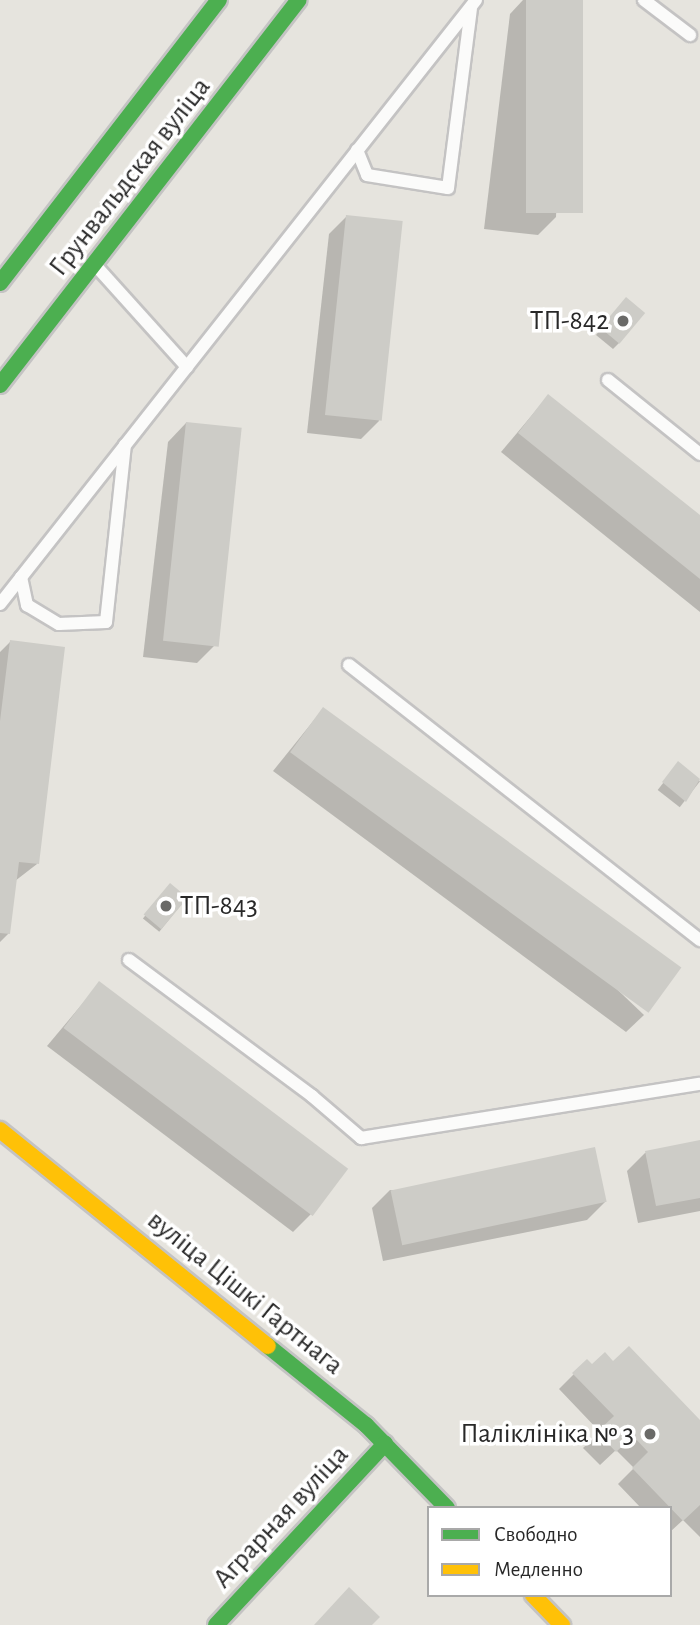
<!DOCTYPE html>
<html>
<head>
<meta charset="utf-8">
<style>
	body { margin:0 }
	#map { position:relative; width:700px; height:1625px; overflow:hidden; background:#e6e4de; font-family:"Alegreya Sans",sans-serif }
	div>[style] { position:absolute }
	.shadow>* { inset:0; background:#0003; transform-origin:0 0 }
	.building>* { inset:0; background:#cdccc7; transform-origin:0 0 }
	.roads { filter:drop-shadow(2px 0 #c4c3c3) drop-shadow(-2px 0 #c4c3c3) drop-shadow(0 2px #c4c3c3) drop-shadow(0 -2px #c4c3c3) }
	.lane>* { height:12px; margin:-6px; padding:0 6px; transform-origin:6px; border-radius:6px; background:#fbfbfa }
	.fast>* { height:16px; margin:-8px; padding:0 8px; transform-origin:8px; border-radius:8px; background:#4caf50 }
	.slow>* { height:16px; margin:-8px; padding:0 8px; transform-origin:8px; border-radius:8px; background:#ffc107 }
	.dots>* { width:19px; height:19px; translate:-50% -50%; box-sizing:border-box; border:4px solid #fff; border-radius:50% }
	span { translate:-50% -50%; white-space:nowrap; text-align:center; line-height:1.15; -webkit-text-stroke:7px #fff; paint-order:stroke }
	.street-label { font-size:28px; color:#282828 }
	.poi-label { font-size:28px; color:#282828 }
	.right { translate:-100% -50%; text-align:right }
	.left { translate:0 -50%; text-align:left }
	.legend { position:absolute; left:427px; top:1506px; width:245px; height:91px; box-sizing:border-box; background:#fff; border:2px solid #a9a9a9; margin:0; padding:9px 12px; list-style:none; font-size:21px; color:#282828 }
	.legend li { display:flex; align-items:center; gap:14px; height:35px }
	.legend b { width:35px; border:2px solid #a9a9a9 }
</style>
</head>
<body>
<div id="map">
	<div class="shadow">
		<div style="clip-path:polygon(523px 0,565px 0,556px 217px,538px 235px,484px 229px,510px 14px)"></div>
		<div style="clip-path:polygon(347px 216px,379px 421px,361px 439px,307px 433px,329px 234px)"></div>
		<div style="clip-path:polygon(620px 306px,619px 343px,613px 349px,596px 335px)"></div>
		<div style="clip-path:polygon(548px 396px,700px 518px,700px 612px,501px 452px)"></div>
		<div style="clip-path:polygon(186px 423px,215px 645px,197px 663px,143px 657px,168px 442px)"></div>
		<div style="clip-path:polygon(10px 642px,37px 864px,15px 881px,9px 933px,0 942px,0 652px)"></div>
		<div style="clip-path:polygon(323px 709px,644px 1015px,626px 1032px,273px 771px)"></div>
		<div style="left:678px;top:764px;width:28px;height:33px;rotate:38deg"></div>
		<div style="left:170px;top:885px;width:21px;height:43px;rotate:39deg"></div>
		<div style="clip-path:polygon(99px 984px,311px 1214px,293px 1232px,47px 1046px)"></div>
		<div style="clip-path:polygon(700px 1142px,700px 1211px,638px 1223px,627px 1171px,645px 1153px)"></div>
		<div style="clip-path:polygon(390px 1190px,605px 1202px,587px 1220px,383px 1261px,372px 1208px)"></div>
		<div style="clip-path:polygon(587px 1361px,592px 1367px,613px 1363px,700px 1423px,700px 1537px,683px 1520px,670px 1532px,670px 1508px,641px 1508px,618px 1484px,634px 1468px,616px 1450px,600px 1465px,583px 1448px,600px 1432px,559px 1389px)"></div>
	</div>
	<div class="building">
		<div style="left:526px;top:0;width:57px;height:213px"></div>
		<div style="left:346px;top:215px;width:57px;height:201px;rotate:6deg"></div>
		<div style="left:626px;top:297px;width:25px;height:40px;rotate:40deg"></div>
		<div style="clip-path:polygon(548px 394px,700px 515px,700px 579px,518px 433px)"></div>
		<div style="left:186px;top:422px;width:56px;height:220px;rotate:6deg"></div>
		<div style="clip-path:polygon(10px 640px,65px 647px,39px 864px,19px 862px,10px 934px,0 933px,0 721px)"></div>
		<div style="left:323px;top:707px;width:443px;height:56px;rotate:36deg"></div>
		<div style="clip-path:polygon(678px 761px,700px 779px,686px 802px,662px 782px)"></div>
		<div style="left:170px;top:883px;width:23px;height:41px;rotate:40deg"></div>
		<div style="left:99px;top:981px;width:312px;height:59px;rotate:37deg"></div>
		<div style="clip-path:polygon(700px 1140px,700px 1198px,656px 1206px,645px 1151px)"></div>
		<div style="left:595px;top:1147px;width:56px;height:209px;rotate:78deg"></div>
		<div style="clip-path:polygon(629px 1346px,700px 1420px,700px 1505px,683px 1521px,632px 1468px,648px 1452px,633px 1436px,616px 1452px,597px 1432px,614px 1416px,572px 1373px,587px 1359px,592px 1364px,605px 1352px,613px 1361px)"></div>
		<div style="clip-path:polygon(349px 1587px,380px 1617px,372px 1625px,314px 1625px)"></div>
	</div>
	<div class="roads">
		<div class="lane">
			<div style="left:644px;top:0;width:58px;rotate:37.3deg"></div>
			<div style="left:357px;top:150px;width:27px;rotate:68deg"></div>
			<div style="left:367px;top:175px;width:82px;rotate:9.1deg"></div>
			<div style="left:448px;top:188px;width:180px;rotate:-82.7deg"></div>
			<div style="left:96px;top:266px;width:136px;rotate:48deg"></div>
			<div style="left:608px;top:380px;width:118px;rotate:38.8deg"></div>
			<div style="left:21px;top:577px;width:29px;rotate:78deg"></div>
			<div style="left:27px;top:605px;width:37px;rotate:31deg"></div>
			<div style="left:59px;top:624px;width:47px;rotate:-2.4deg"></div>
			<div style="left:106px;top:622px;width:178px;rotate:-83.9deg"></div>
			<div style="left:0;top:604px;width:769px;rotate:-51.76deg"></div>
			<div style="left:349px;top:665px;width:446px;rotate:38.1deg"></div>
			<div style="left:129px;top:960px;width:228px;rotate:36.6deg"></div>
			<div style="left:312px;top:1096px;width:65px;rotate:40.6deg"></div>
			<div style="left:361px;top:1138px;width:343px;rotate:-9.1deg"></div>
		</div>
		<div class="fast">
			<div style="left:0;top:283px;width:358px;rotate:-52.3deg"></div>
			<div style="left:0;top:385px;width:487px;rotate:-52.2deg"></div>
			<div style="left:268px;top:1346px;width:126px;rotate:38.9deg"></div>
			<div style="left:366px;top:1425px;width:116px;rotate:45.7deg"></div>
			<div style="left:216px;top:1625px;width:248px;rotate:-47deg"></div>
		</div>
		<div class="slow">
			<div style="left:0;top:1130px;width:344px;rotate:38.9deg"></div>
			<div style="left:533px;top:1595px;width:42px;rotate:46deg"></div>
		</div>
	</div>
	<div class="dots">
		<div style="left:623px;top:321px;background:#6a6a68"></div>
		<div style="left:166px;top:906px;background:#6a6a68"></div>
		<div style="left:650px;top:1434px;background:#6a6a68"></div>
	</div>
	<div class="street-label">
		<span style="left:130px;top:177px;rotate:-52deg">Грунвальдская вуліца</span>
		<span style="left:245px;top:1293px;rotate:39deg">вуліца Цішкі Гартнага</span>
		<span style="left:281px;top:1517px;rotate:-47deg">Аграрная вуліца</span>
	</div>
	<div class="poi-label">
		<span class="right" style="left:609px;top:321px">ТП-842</span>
		<span class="left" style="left:180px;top:906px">ТП-843</span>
		<span class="right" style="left:634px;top:1434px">Паліклініка № 3</span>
	</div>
	<ul class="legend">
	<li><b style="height:9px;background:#4caf50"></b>Свободно</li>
	<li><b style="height:9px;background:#ffc107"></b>Медленно</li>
	</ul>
</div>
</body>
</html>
